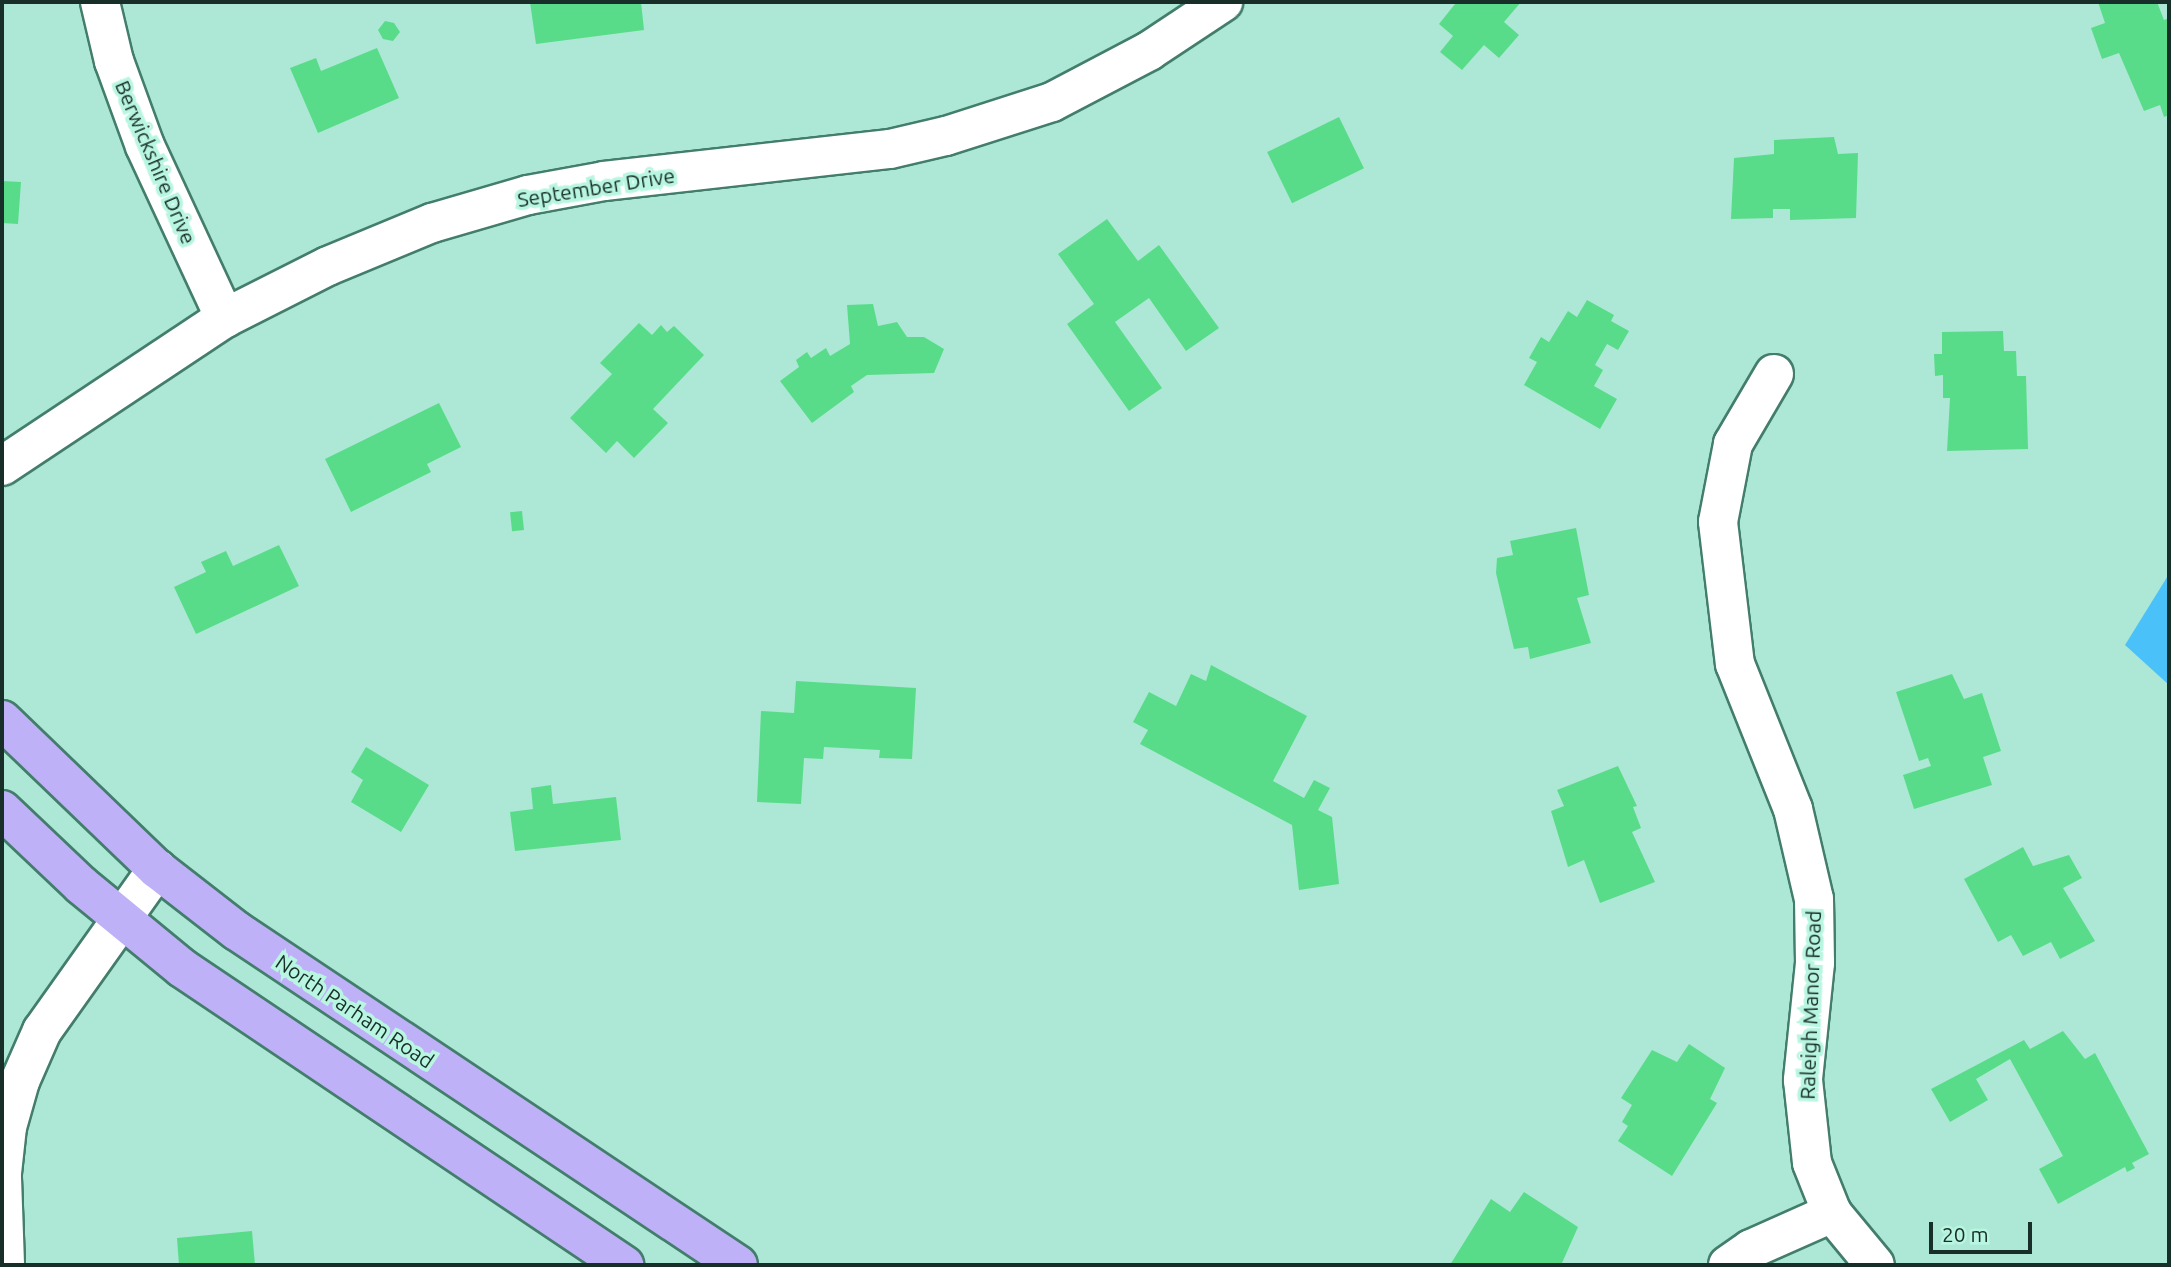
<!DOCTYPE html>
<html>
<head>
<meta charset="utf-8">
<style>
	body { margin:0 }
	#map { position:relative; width:2171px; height:1267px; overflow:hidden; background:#ace8d5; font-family:Ubuntu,sans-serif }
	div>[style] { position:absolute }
	.water>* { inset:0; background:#4bc1f9 }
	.building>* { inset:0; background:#59dc8a; transform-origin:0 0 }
	.roads { filter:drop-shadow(2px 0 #437d6c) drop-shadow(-2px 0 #437d6c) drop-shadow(0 2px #437d6c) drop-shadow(0 -2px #437d6c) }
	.street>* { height:38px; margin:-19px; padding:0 19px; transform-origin:19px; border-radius:19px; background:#fff }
	.highway>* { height:38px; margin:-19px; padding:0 19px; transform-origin:19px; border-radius:19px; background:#bfb1f7 }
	span { translate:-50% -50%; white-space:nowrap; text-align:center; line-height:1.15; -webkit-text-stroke:7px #b9f6e2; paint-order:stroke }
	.street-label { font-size:21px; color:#172f28 }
	.frame { position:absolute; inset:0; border:4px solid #172f28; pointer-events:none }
	.scale { position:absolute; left:1929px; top:1222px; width:103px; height:32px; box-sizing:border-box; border:4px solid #172f28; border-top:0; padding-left:9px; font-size:21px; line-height:24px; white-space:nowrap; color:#172f28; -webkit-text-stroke:5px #b9f6e2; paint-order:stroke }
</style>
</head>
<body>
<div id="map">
	<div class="water">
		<div style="clip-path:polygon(2169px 574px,2169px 685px,2125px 645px)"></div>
	</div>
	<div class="building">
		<div style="clip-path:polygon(530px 2px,641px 2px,644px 30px,536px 44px)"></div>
		<div style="clip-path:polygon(1452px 2px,1521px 2px,1504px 22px,1519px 35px,1499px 58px,1484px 45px,1462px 70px,1440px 52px,1453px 36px,1439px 24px,1455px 4px)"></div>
		<div style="clip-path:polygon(2098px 2px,2157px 2px,2164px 20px,2169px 18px,2169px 115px,2164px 117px,2160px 105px,2144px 111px,2119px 53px,2102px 59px,2091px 28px,2105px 23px)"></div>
		<div style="clip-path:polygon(385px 21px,394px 23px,400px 32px,393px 41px,383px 39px,378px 30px)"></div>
		<div style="clip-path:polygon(377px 48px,399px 98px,318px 133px,290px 68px,316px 58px,321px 71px)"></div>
		<div style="left:1339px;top:117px;width:57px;height:80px;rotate:64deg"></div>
		<div style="clip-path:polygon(1834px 137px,1838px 154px,1858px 153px,1856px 218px,1790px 220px,1790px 209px,1773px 209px,1773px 218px,1731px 219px,1734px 158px,1774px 154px,1774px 140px)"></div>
		<div style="clip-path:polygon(2px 181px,21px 182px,18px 224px,2px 223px)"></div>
		<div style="clip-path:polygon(1107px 219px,1138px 261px,1159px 245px,1219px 328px,1186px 351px,1149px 298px,1115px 322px,1162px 388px,1129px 411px,1067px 324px,1094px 304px,1058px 254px)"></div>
		<div style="clip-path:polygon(1587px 300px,1614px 315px,1611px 321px,1629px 331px,1618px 350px,1607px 344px,1595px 365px,1603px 370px,1594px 386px,1617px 399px,1600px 429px,1524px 385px,1537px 362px,1529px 358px,1541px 337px,1549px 342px,1568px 311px,1577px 317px)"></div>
		<div style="clip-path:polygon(873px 304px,878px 326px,897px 322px,907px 337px,924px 337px,944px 349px,934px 373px,867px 375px,851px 386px,854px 392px,812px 423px,780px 381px,799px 367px,796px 360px,807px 352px,811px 358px,826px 348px,830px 356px,850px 344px,847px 305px)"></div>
		<div style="clip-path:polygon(639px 323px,652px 335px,661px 325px,667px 332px,674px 326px,704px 355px,653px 409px,668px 423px,634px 458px,617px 441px,606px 453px,570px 418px,612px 374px,600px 363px)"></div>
		<div style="clip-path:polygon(2003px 331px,2004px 351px,2016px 351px,2017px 376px,2026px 376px,2028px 449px,1947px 451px,1950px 398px,1943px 398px,1943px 375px,1935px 376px,1934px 354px,1942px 354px,1942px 332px)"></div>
		<div style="clip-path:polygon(439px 403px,461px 447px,427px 464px,431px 472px,351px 512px,325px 459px)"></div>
		<div style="left:522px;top:511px;width:19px;height:12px;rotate:84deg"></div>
		<div style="clip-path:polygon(1576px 528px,1589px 595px,1577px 598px,1591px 643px,1530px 659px,1528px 647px,1514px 649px,1496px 573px,1497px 558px,1513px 555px,1510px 541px)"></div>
		<div style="clip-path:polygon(279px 545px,299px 586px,196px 634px,174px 587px,206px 572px,201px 562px,226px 551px,233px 566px)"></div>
		<div style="clip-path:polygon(1211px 665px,1307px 716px,1273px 781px,1304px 798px,1314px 780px,1330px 788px,1318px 810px,1332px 817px,1339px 884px,1299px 890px,1292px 825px,1140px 744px,1148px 730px,1133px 722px,1149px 692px,1176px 706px,1191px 674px,1206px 681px)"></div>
		<div style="clip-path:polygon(1952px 674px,1964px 699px,1982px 693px,2001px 751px,1983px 757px,1992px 785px,1914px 809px,1903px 775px,1931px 766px,1928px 758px,1919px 761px,1896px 692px)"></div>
		<div style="clip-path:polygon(796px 681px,916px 688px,912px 759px,879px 758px,880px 750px,824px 747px,823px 759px,804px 758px,801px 804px,757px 802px,761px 711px,794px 713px)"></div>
		<div style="clip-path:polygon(366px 747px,429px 785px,401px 832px,351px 802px,363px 780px,351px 772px)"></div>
		<div style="clip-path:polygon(1618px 766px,1637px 806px,1633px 807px,1641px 828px,1632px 832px,1655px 882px,1600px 903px,1584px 860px,1568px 867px,1551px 811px,1564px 806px,1557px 790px)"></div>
		<div style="clip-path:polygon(551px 785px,553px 804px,616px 797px,621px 840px,515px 851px,510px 812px,533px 809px,531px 788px)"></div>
		<div style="clip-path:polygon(2023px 847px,2033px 866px,2069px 855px,2082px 878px,2063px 888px,2095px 941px,2060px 959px,2051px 942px,2023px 956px,2011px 935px,1998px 942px,1964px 879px)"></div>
		<div style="clip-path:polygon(2063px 1031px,2085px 1059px,2095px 1053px,2149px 1154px,2132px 1163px,2135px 1168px,2127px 1172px,2125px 1167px,2058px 1204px,2039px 1169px,2063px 1156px,2010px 1059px,1976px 1079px,1988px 1100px,1950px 1122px,1931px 1089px,2024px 1040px,2030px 1049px)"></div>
		<div style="clip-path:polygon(1689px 1044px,1725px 1068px,1710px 1099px,1717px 1103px,1672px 1176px,1618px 1141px,1628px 1126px,1622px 1122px,1632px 1105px,1621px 1098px,1652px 1050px,1677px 1062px)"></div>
		<div style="clip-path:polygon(1524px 1192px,1578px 1227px,1562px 1263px,1450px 1265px,1491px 1199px,1510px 1212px)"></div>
		<div style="clip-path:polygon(252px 1231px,255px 1265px,179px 1265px,177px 1238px)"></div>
	</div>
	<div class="roads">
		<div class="street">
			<div style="left:100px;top:2px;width:61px;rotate:76.7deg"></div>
			<div style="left:114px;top:61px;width:90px;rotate:70deg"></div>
			<div style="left:145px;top:146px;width:190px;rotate:65.1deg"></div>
			<div style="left:1774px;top:374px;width:81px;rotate:120.4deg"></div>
			<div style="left:1733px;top:444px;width:79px;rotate:100.9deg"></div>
			<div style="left:1718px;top:522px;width:143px;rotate:83.2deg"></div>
			<div style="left:1735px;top:664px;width:156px;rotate:68.2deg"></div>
			<div style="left:1793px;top:809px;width:92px;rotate:76.9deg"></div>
			<div style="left:1814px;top:899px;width:64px;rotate:89.1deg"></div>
			<div style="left:1815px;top:963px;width:118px;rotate:95.9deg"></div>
			<div style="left:1803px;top:1080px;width:83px;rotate:83.8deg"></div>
			<div style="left:1812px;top:1163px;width:54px;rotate:68.2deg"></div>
			<div style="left:1832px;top:1213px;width:67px;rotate:50.4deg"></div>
			<div style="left:2px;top:466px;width:268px;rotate:-33.6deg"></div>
			<div style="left:225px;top:318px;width:115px;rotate:-26.8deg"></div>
			<div style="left:328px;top:266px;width:113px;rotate:-22.5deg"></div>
			<div style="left:432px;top:223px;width:100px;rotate:-16.3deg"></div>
			<div style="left:528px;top:195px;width:77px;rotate:-10.4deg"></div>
			<div style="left:604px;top:181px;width:288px;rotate:-6.4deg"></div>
			<div style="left:890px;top:149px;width:57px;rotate:-13.1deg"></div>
			<div style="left:946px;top:136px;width:111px;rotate:-17.8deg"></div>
			<div style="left:1052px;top:102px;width:110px;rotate:-27.7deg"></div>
			<div style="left:1149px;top:51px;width:89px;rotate:-33.5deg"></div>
			<div style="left:2px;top:1173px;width:46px;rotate:-83.8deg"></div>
			<div style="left:7px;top:1127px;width:48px;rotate:-74.2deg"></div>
			<div style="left:20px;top:1081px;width:55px;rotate:-66.3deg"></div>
			<div style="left:42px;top:1031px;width:199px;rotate:-54.6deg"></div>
			<div style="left:2px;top:1178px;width:87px;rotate:88deg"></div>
			<div style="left:1728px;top:1265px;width:28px;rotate:-35deg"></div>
			<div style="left:1751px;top:1249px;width:89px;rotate:-24deg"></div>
		</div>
		<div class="highway">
			<div style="left:2px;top:720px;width:215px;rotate:43.9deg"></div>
			<div style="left:157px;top:869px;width:101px;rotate:37.8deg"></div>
			<div style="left:237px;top:931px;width:602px;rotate:33.69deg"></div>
			<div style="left:2px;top:810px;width:109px;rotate:43.5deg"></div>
			<div style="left:81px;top:885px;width:131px;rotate:39.4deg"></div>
			<div style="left:182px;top:968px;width:533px;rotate:33.9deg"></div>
		</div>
	</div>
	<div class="street-label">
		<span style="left:156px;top:162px;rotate:67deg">Berwickshire Drive</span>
		<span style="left:596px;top:187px;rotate:-9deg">September Drive</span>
		<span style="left:1810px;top:1005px;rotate:-88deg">Raleigh Manor Road</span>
		<span style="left:355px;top:1011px;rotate:34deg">North Parham Road</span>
	</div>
	<div class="frame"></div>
	<div class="scale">20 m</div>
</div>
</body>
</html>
